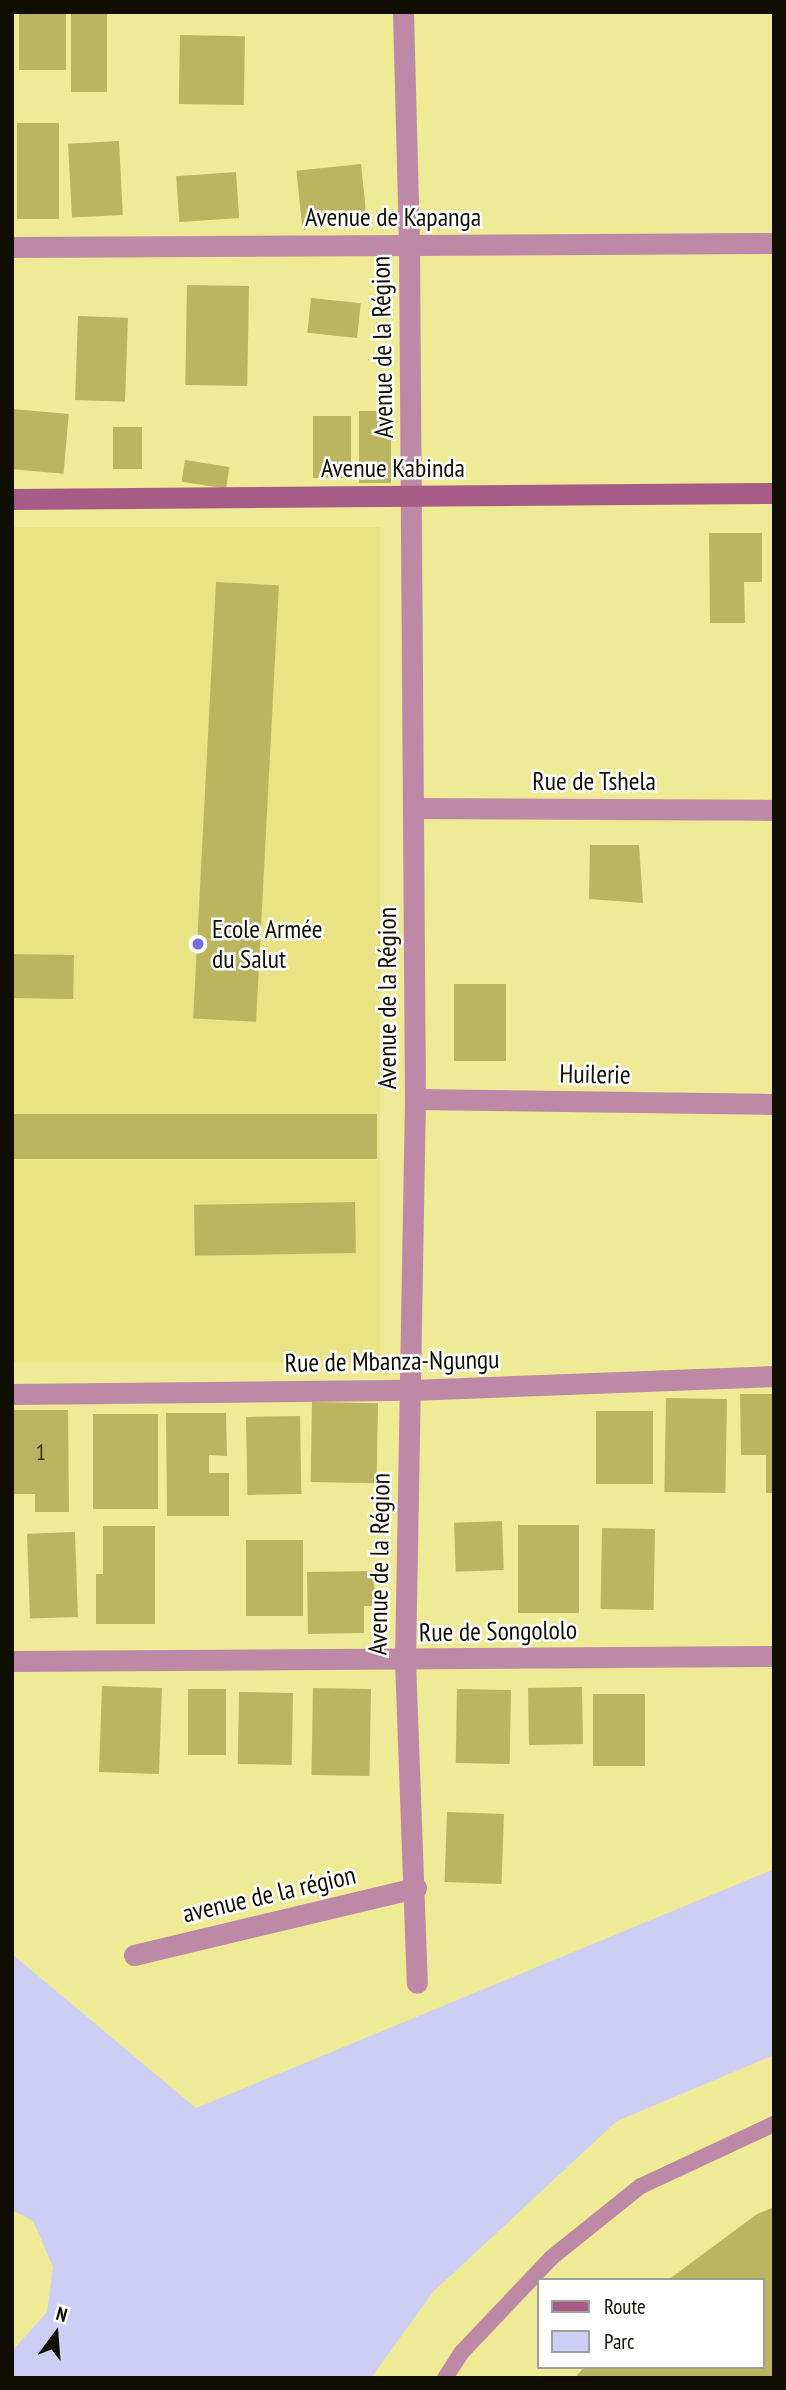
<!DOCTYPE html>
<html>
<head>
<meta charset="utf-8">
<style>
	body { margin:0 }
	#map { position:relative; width:786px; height:2390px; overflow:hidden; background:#efea95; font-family:"PT Sans Narrow",sans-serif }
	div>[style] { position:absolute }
	.built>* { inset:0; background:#e9e385; transform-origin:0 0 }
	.green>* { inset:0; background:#cecef5 }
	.building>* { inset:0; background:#bbb560; transform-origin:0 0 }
	.lane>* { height:16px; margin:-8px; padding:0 8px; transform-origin:8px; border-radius:8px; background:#be89a6 }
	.street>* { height:21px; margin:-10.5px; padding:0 10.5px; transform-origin:10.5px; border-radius:10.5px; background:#be89a6 }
	.secondary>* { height:21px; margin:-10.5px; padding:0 10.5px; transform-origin:10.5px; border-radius:10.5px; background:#a75b87 }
	.dots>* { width:19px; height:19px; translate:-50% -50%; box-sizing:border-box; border:4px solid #fff; border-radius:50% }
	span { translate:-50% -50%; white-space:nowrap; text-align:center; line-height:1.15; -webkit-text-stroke:5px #fff; paint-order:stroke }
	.number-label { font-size:23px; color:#3b3818 }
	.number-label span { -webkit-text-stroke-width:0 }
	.street-label { font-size:26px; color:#100e00 }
	.poi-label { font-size:26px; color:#100e00 }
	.left { translate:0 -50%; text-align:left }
	.frame { position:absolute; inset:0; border:14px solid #100e00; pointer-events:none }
	.legend { position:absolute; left:537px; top:2278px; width:228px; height:91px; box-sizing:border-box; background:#fff; border:2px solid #9f9f99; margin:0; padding:9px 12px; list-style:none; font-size:21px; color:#100e00 }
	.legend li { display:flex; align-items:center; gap:14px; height:35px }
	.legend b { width:35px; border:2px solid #9f9f99 }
	.north { position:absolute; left:21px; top:2299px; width:70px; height:70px; -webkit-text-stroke:5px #fff; paint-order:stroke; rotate:16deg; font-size:19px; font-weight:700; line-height:28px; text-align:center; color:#100e00 }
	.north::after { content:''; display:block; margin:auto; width:24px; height:32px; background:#100e00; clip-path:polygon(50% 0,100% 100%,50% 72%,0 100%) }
</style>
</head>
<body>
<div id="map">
	<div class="built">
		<div style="left:12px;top:527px;width:368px;height:835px"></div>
	</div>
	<div class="green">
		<div style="clip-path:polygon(774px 1869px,774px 2055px,617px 2121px,433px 2292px,371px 2378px,12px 2378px,12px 2351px,47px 2312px,53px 2267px,33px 2221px,12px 2210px,12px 1954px,196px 2108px)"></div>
	</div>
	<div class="building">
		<div style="left:19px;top:12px;width:47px;height:58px"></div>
		<div style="left:71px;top:12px;width:36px;height:80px"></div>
		<div style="left:180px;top:35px;width:65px;height:69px;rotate:1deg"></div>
		<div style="left:17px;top:123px;width:42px;height:96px"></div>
		<div style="left:119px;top:141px;width:74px;height:51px;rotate:87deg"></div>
		<div style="left:361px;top:164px;width:54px;height:65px;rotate:84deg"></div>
		<div style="left:236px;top:172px;width:46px;height:60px;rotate:86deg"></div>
		<div style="left:187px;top:285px;width:62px;height:100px;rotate:1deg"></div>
		<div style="left:311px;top:298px;width:50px;height:35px;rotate:6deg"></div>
		<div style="left:78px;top:316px;width:50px;height:84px;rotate:2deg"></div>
		<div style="left:12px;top:409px;width:57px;height:60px;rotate:5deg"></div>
		<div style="left:359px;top:411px;width:32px;height:72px"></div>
		<div style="left:313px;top:416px;width:38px;height:62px"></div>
		<div style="left:113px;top:427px;width:29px;height:42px"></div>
		<div style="left:185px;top:460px;width:45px;height:22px;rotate:9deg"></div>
		<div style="clip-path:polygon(709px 533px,762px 533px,762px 582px,744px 582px,745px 623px,710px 623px)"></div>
		<div style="left:216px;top:582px;width:63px;height:437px;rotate:3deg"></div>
		<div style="clip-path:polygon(590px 845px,639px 845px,643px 903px,589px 899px)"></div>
		<div style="left:12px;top:954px;width:62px;height:44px;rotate:1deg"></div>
		<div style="left:454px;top:984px;width:52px;height:77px"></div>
		<div style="left:377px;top:1114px;width:45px;height:365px;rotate:90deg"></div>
		<div style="left:355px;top:1202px;width:51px;height:161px;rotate:89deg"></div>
		<div style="clip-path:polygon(740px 1394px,774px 1394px,774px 1493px,766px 1493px,766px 1455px,741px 1455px)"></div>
		<div style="left:666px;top:1398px;width:61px;height:94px;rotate:1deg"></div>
		<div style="left:312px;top:1402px;width:66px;height:80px;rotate:1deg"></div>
		<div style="clip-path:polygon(13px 1410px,68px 1410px,69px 1512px,35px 1512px,35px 1494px,14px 1494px)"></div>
		<div style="left:596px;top:1411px;width:57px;height:73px"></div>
		<div style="clip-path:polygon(166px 1413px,226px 1413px,227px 1456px,209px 1455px,209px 1473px,229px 1473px,229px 1516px,167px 1516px)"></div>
		<div style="left:93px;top:1414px;width:65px;height:95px"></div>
		<div style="left:300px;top:1416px;width:78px;height:54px;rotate:89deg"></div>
		<div style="left:502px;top:1521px;width:49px;height:48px;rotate:88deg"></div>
		<div style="left:518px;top:1525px;width:61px;height:88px"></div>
		<div style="clip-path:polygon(103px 1526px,155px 1526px,155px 1624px,96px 1624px,96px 1574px,103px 1574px)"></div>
		<div style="left:602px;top:1528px;width:53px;height:81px;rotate:1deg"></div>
		<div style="left:75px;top:1532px;width:85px;height:48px;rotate:88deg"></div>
		<div style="left:303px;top:1540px;width:76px;height:57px;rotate:90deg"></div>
		<div style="clip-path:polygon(374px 1571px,375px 1606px,364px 1606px,364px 1633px,308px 1634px,307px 1572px)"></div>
		<div style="left:102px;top:1686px;width:60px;height:86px;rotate:2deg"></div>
		<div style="left:582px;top:1687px;width:57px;height:54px;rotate:89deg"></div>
		<div style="left:313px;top:1688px;width:58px;height:87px;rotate:1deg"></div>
		<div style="left:188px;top:1689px;width:38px;height:66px"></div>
		<div style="left:457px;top:1689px;width:54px;height:74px;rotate:1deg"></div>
		<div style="left:239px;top:1692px;width:54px;height:72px;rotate:1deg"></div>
		<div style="left:593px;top:1694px;width:52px;height:72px"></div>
		<div style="left:447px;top:1812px;width:57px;height:70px;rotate:2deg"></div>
		<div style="clip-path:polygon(774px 2207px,774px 2378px,575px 2378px,584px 2367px,763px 2367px,763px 2280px,668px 2280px,757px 2214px)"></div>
	</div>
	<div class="lane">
		<div style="left:445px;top:2378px;width:30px;rotate:-57deg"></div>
		<div style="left:461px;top:2353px;width:131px;rotate:-46.5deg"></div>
		<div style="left:551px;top:2258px;width:115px;rotate:-38.7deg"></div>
		<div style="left:641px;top:2186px;width:147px;rotate:-25deg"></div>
	</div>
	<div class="street">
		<div style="left:403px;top:12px;width:233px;rotate:88.5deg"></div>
		<div style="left:409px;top:245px;width:854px;rotate:89.6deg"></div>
		<div style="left:415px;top:1099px;width:561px;rotate:91.02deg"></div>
		<div style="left:405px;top:1660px;width:323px;rotate:87.9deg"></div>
		<div style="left:12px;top:247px;width:762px;rotate:-0.3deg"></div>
		<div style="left:413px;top:808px;width:361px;rotate:0.3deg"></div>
		<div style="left:415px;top:1099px;width:359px;rotate:0.8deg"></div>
		<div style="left:12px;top:1394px;width:398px;rotate:-0.6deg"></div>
		<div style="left:410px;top:1390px;width:364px;rotate:-2.2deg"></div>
		<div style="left:12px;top:1661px;width:762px;rotate:-0.38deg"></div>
		<div style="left:134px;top:1955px;width:290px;rotate:-13.4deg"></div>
	</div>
	<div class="secondary">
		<div style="left:12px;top:499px;width:762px;rotate:-0.45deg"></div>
	</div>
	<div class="dots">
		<div style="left:198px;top:944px;background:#7869e4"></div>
	</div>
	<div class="number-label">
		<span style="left:41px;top:1452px">1</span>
	</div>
	<div class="street-label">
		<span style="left:393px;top:217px">Avenue de Kapanga</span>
		<span style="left:382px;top:347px;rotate:-91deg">Avenue de la Région</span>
		<span style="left:393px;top:468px">Avenue Kabinda</span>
		<span style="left:594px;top:781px">Rue de Tshela</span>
		<span style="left:387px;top:998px;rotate:-90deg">Avenue de la Région</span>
		<span style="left:595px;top:1074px;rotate:1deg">Huilerie</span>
		<span style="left:392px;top:1361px;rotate:-1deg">Rue de Mbanza-Ngungu</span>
		<span style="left:379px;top:1564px;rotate:-89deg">Avenue de la Région</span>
		<span style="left:498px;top:1631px;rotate:-1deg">Rue de Songololo</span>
		<span style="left:269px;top:1894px;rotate:-13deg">avenue de la région</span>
	</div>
	<div class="poi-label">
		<span class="left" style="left:212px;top:944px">Ecole Armée<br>du Salut</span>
	</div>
	<div class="frame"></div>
	<ul class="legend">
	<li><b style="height:9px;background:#a75b87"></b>Route</li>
	<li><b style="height:19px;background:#cecef5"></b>Parc</li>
	</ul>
	<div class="north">N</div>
</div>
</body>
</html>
